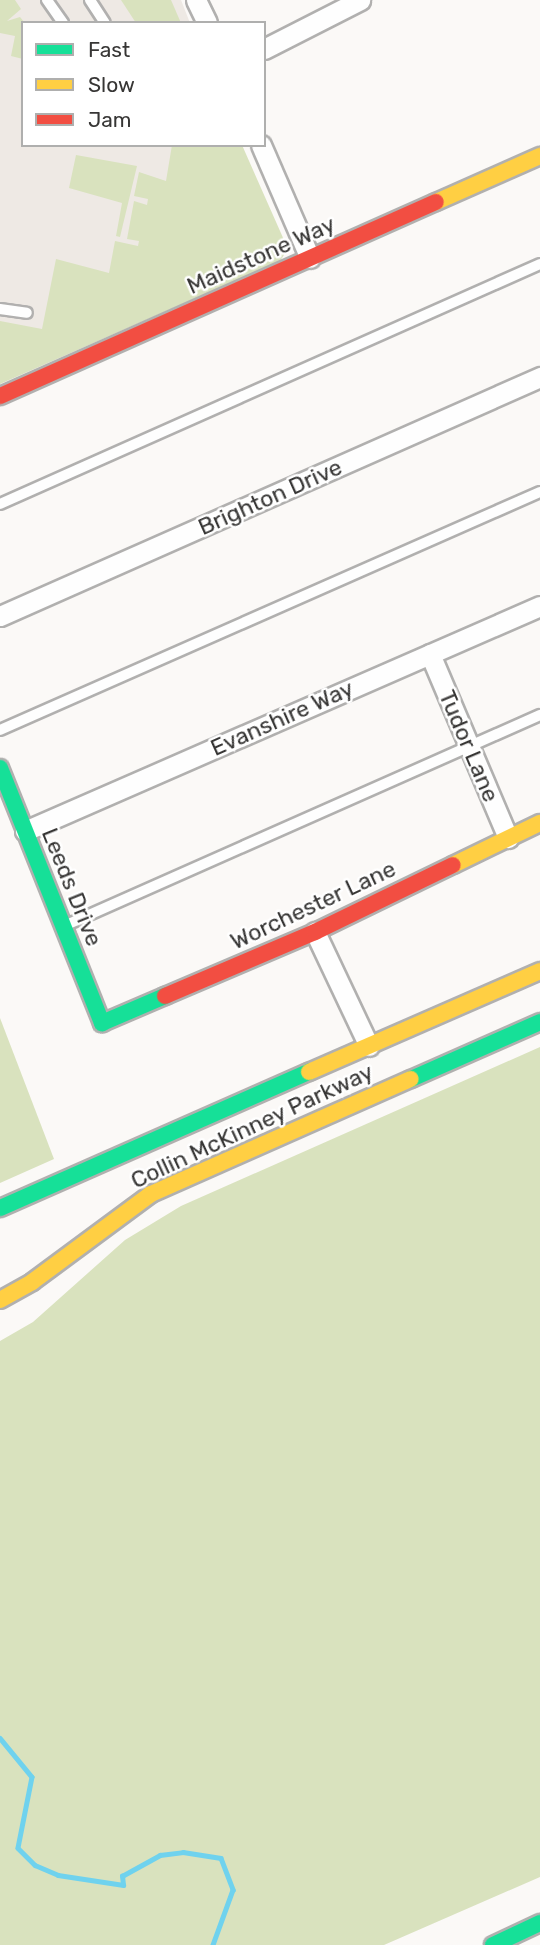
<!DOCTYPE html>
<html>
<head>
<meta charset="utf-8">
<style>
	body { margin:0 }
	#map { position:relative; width:540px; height:1945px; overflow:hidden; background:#fbf9f7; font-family:Rubik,sans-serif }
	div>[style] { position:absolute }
	.built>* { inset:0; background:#eee9e4 }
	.green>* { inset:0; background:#d9e2be }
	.stream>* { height:4.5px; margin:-2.25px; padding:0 2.25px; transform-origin:2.25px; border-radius:2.25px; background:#6fd2ee }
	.roads { filter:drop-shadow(2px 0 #b1b0af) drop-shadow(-2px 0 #b1b0af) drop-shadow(0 2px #b1b0af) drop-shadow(0 -2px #b1b0af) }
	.lane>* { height:10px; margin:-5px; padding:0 5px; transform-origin:5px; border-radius:5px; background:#fefefe }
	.street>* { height:19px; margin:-9.5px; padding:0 9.5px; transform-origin:9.5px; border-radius:9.5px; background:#fefefe }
	.fast>* { height:16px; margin:-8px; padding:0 8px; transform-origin:8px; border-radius:8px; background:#16e098 }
	.slow>* { height:16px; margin:-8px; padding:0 8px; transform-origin:8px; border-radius:8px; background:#ffcf43 }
	.jam>* { height:16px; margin:-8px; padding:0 8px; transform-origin:8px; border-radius:8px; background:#f24e42 }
	span { translate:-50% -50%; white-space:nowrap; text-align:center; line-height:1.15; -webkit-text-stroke:5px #fff; paint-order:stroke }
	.street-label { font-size:23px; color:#373635 }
	.legend { position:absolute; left:21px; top:21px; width:245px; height:126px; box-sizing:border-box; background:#fff; border:2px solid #afafae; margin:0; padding:9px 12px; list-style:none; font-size:21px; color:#373635 }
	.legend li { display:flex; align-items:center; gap:14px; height:35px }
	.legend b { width:35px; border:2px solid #afafae }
</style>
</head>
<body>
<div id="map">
	<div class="built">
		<div style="clip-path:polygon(0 0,181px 0,190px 23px,23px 23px,23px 145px,242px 145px,0 384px)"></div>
	</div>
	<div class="green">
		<div style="clip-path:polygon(0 0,15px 0,21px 9px,7px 21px,20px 17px,25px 23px,23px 59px,11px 56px,15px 36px,0 33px)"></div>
		<div style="clip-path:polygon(121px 0,171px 0,181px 23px,136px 23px)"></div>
		<div style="clip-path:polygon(172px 145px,242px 145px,288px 249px,280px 261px,0 384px,0 321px,42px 329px,56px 259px,109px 273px,115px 241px,138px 246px,139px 241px,127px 239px,134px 201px,147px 205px,148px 199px,134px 196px,139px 172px,166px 181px)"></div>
		<div style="clip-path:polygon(76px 155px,137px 166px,120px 237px,116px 236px,122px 203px,69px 188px)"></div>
		<div style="clip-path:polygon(0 1018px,54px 1159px,0 1183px)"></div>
		<div style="clip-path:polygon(540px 1047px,540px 1877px,384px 1945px,0 1945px,0 1341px,33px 1322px,125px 1240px,181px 1206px)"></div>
	</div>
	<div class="stream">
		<div style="left:0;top:1738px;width:50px;rotate:50.6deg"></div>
		<div style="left:32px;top:1777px;width:72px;rotate:101.2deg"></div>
		<div style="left:18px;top:1848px;width:24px;rotate:45deg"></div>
		<div style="left:35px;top:1865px;width:25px;rotate:23deg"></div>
		<div style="left:58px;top:1875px;width:66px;rotate:8.7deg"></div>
		<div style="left:123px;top:1885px;width:9px;rotate:-96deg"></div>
		<div style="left:122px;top:1876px;width:43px;rotate:-28.9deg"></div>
		<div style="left:160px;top:1855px;width:23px;rotate:-7deg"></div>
		<div style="left:183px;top:1852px;width:38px;rotate:9deg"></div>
		<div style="left:221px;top:1858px;width:34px;rotate:69deg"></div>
		<div style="left:233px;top:1890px;width:59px;rotate:110deg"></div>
	</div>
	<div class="roads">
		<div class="lane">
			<div style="left:47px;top:0;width:28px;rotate:55deg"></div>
			<div style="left:90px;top:0;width:27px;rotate:57deg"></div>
			<div style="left:0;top:309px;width:27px;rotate:8deg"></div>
			<div style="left:0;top:504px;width:591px;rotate:-23.96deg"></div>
			<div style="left:0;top:730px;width:590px;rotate:-23.79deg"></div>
			<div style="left:64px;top:926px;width:521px;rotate:-23.91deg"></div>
		</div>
		<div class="street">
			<div style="left:196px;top:0;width:25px;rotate:64deg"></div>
			<div style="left:264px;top:49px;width:108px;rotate:-27deg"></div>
			<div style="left:261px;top:145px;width:123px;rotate:66.6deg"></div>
			<div style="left:0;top:616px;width:591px;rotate:-23.87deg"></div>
			<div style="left:430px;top:654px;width:200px;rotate:67deg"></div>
			<div style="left:25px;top:831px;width:562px;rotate:-23.6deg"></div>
			<div style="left:315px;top:932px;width:126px;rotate:64.7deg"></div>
		</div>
		<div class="fast">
			<div style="left:0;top:768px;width:275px;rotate:68.2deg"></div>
			<div style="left:102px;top:1023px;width:69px;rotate:-23.2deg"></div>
			<div style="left:411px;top:1079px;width:141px;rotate:-23.8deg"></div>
			<div style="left:0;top:1208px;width:338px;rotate:-23.8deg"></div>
			<div style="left:493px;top:1945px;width:52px;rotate:-25.1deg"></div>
		</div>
		<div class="slow">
			<div style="left:436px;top:202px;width:114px;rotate:-23.9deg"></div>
			<div style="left:453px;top:865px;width:97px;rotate:-25.8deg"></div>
			<div style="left:309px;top:1072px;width:252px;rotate:-23.6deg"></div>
			<div style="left:0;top:1300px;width:37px;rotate:-29deg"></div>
			<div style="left:32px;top:1282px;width:148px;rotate:-36.5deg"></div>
			<div style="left:151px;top:1194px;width:284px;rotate:-23.9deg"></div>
		</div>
		<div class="jam">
			<div style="left:0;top:396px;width:477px;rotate:-24deg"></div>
			<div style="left:165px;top:996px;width:163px;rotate:-23.1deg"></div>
			<div style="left:315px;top:932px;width:153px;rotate:-25.9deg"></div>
		</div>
	</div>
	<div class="street-label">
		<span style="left:261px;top:255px;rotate:-24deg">Maidstone Way</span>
		<span style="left:270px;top:497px;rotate:-24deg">Brighton Drive</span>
		<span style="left:282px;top:718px;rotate:-24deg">Evanshire Way</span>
		<span style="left:469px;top:746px;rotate:67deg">Tudor Lane</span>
		<span style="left:72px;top:887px;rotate:68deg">Leeds Drive</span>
		<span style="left:313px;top:905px;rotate:-25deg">Worchester Lane</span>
		<span style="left:252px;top:1126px;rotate:-25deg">Collin McKinney Parkway</span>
	</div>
	<ul class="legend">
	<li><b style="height:9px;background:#16e098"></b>Fast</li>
	<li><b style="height:9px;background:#ffcf43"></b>Slow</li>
	<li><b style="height:9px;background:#f24e42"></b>Jam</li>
	</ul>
</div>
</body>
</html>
